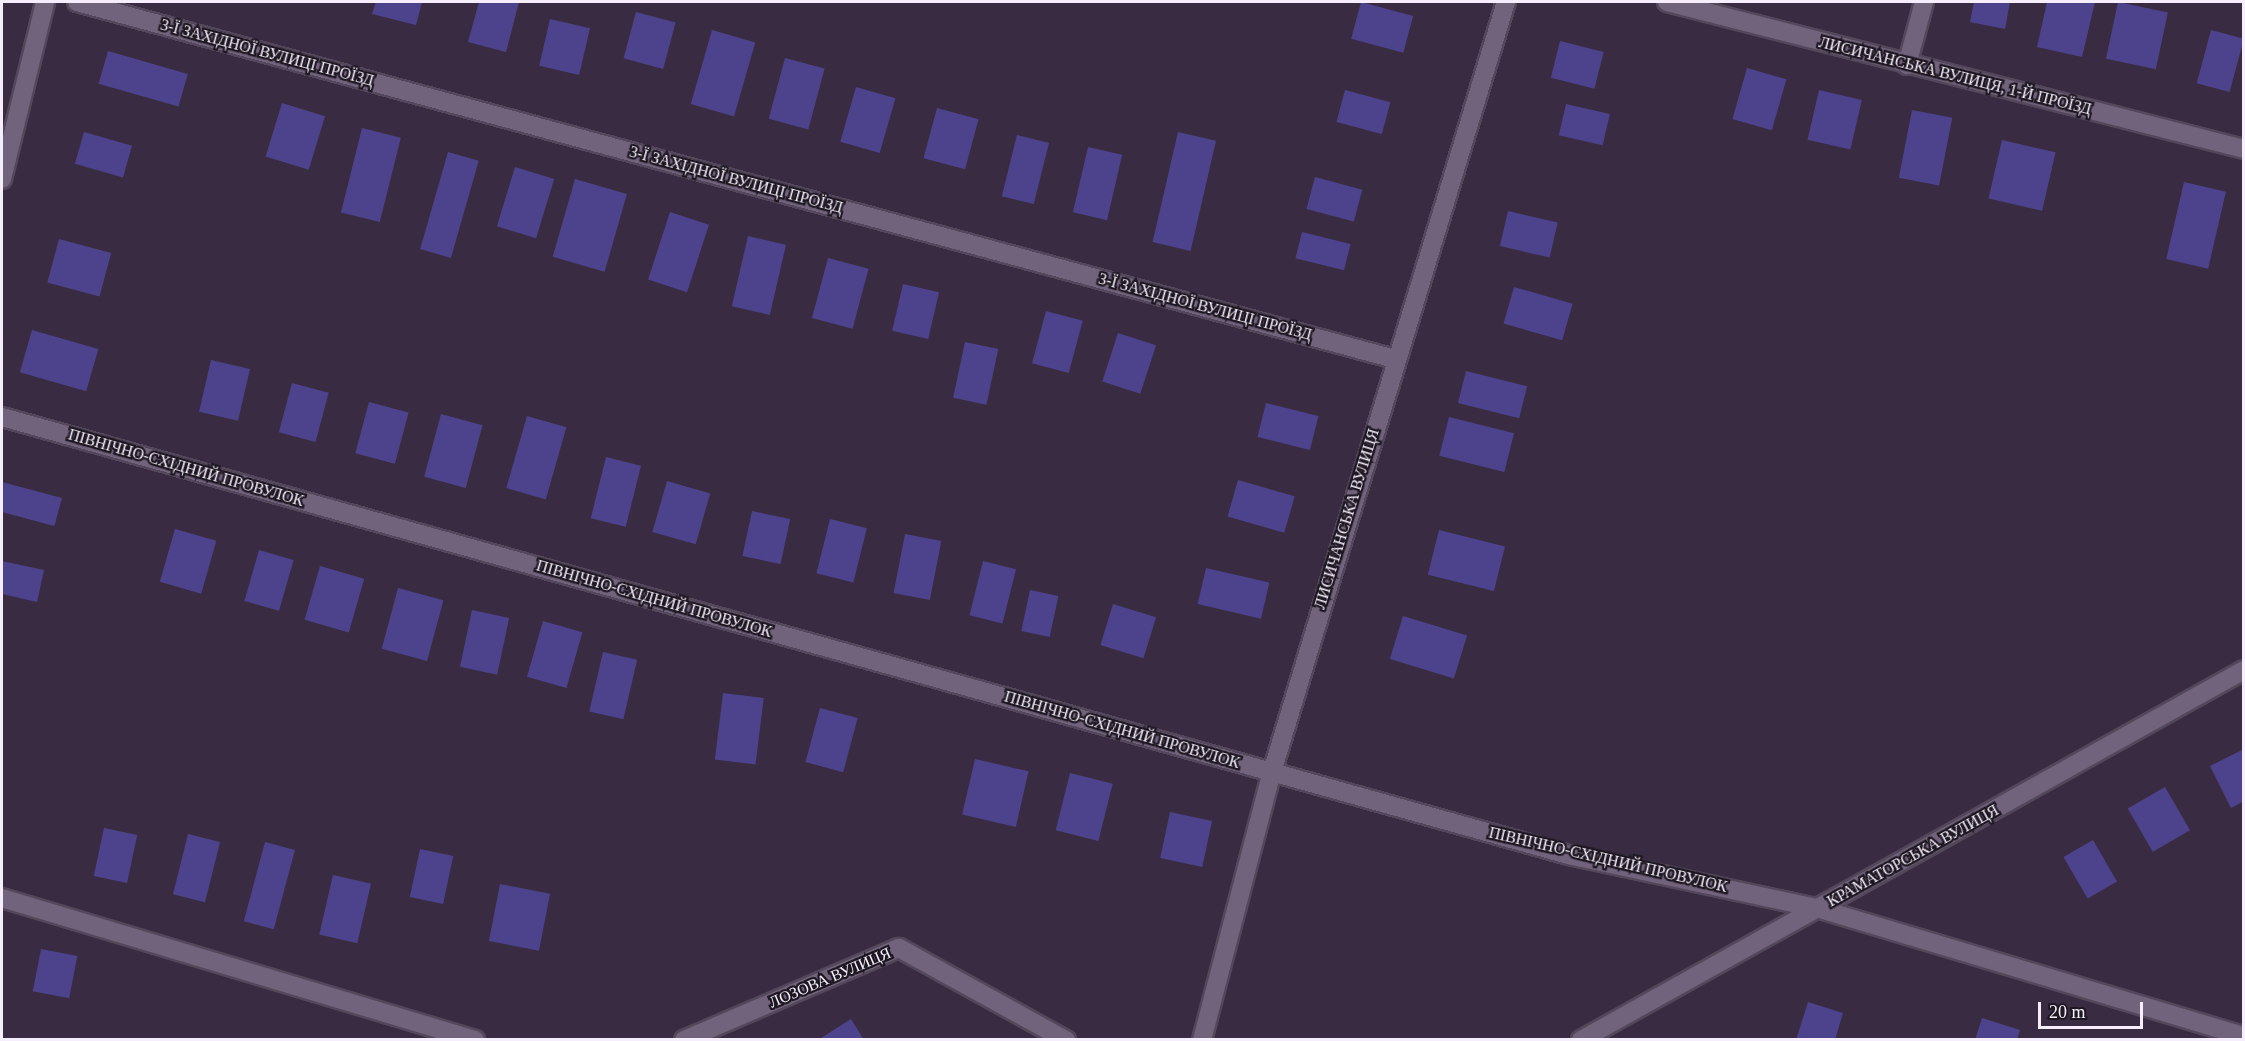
<!DOCTYPE html>
<html>
<head>
<meta charset="utf-8">
<style>
	body { margin:0 }
	#map { position:relative; width:2245px; height:1041px; overflow:hidden; background:#392c42; font-family:Georgia,serif }
	div>[style] { position:absolute }
	.building>* { inset:0; background:#4c438c; transform-origin:0 0 }
	.roads { filter:drop-shadow(2px 0 #53485b) drop-shadow(-2px 0 #53485b) drop-shadow(0 2px #53485b) drop-shadow(0 -2px #53485b) }
	.minor>* { height:18px; margin:-9px; padding:0 9px; transform-origin:9px; border-radius:9px; background:#72637c }
	span { translate:-50% -50%; white-space:nowrap; text-align:center; line-height:1.15; -webkit-text-stroke:4.5px #1d1721; paint-order:stroke }
	.street-label { font-size:16px; color:#f6eefc }
	.frame { position:absolute; inset:0; border:3px solid #f6eefc; pointer-events:none }
	.scale { position:absolute; left:2038px; top:1002px; width:105px; height:27px; box-sizing:border-box; border:3px solid #f6eefc; border-top:0; padding-left:8px; font-size:18px; line-height:21px; white-space:nowrap; color:#f6eefc; -webkit-text-stroke:4px #1d1721; paint-order:stroke }
</style>
</head>
<body>
<div id="map">
	<div class="building">
		<div style="clip-path:polygon(376px 2px,422px 2px,416px 25px,372px 14px)"></div>
		<div style="clip-path:polygon(479px 2px,519px 2px,506px 52px,468px 42px)"></div>
		<div style="left:1361px;top:2px;width:54px;height:38px;rotate:15deg"></div>
		<div style="clip-path:polygon(1974px 2px,2010px 2px,2005px 29px,1970px 22px)"></div>
		<div style="clip-path:polygon(2047px 2px,2095px 2px,2082px 57px,2037px 47px)"></div>
		<div style="left:2118px;top:2px;width:51px;height:58px;rotate:12deg"></div>
		<div style="left:636px;top:12px;width:41px;height:48px;rotate:15deg"></div>
		<div style="left:550px;top:19px;width:41px;height:48px;rotate:13deg"></div>
		<div style="left:712px;top:30px;width:45px;height:77px;rotate:16deg"></div>
		<div style="left:2211px;top:30px;width:34px;height:55px;rotate:15deg"></div>
		<div style="left:1560px;top:41px;width:45px;height:38px;rotate:14deg"></div>
		<div style="left:108px;top:51px;width:83px;height:34px;rotate:16deg"></div>
		<div style="left:785px;top:58px;width:41px;height:63px;rotate:15deg"></div>
		<div style="left:1747px;top:68px;width:41px;height:53px;rotate:16deg"></div>
		<div style="left:856px;top:87px;width:41px;height:57px;rotate:16deg"></div>
		<div style="left:1345px;top:90px;width:47px;height:33px;rotate:15deg"></div>
		<div style="left:1819px;top:90px;width:44px;height:51px;rotate:13deg"></div>
		<div style="left:282px;top:103px;width:45px;height:56px;rotate:17deg"></div>
		<div style="left:1566px;top:104px;width:45px;height:32px;rotate:13deg"></div>
		<div style="left:937px;top:108px;width:43px;height:52px;rotate:15deg"></div>
		<div style="left:1912px;top:110px;width:41px;height:69px;rotate:11deg"></div>
		<div style="left:362px;top:128px;width:40px;height:87px;rotate:14deg"></div>
		<div style="left:84px;top:132px;width:50px;height:33px;rotate:16deg"></div>
		<div style="left:1178px;top:132px;width:39px;height:113px;rotate:13deg"></div>
		<div style="left:1017px;top:135px;width:33px;height:63px;rotate:14deg"></div>
		<div style="left:2002px;top:140px;width:55px;height:60px;rotate:13deg"></div>
		<div style="left:1088px;top:147px;width:35px;height:67px;rotate:13deg"></div>
		<div style="left:448px;top:152px;width:32px;height:101px;rotate:16deg"></div>
		<div style="left:515px;top:167px;width:41px;height:62px;rotate:17deg"></div>
		<div style="left:1315px;top:177px;width:49px;height:33px;rotate:15deg"></div>
		<div style="left:575px;top:179px;width:54px;height:81px;rotate:16deg"></div>
		<div style="left:2184px;top:182px;width:43px;height:79px;rotate:13deg"></div>
		<div style="left:1508px;top:211px;width:51px;height:36px;rotate:13deg"></div>
		<div style="left:670px;top:212px;width:41px;height:71px;rotate:18deg"></div>
		<div style="left:1302px;top:232px;width:50px;height:27px;rotate:14deg"></div>
		<div style="left:748px;top:236px;width:39px;height:72px;rotate:13deg"></div>
		<div style="left:59px;top:239px;width:54px;height:45px;rotate:15deg"></div>
		<div style="left:828px;top:258px;width:42px;height:62px;rotate:15deg"></div>
		<div style="left:903px;top:284px;width:37px;height:48px;rotate:13deg"></div>
		<div style="left:1514px;top:287px;width:61px;height:38px;rotate:16deg"></div>
		<div style="left:1046px;top:311px;width:38px;height:54px;rotate:15deg"></div>
		<div style="left:32px;top:330px;width:69px;height:44px;rotate:16deg"></div>
		<div style="left:1118px;top:333px;width:40px;height:51px;rotate:18deg"></div>
		<div style="left:965px;top:342px;width:34px;height:57px;rotate:12deg"></div>
		<div style="left:211px;top:360px;width:40px;height:53px;rotate:13deg"></div>
		<div style="left:1466px;top:371px;width:63px;height:33px;rotate:14deg"></div>
		<div style="left:292px;top:383px;width:38px;height:51px;rotate:15deg"></div>
		<div style="left:369px;top:402px;width:41px;height:53px;rotate:15deg"></div>
		<div style="left:1266px;top:403px;width:54px;height:35px;rotate:14deg"></div>
		<div style="left:441px;top:414px;width:43px;height:65px;rotate:15deg"></div>
		<div style="left:527px;top:416px;width:41px;height:75px;rotate:16deg"></div>
		<div style="left:1449px;top:417px;width:67px;height:40px;rotate:14deg"></div>
		<div style="left:606px;top:457px;width:36px;height:63px;rotate:14deg"></div>
		<div style="left:1238px;top:480px;width:59px;height:38px;rotate:16deg"></div>
		<div style="left:667px;top:481px;width:45px;height:53px;rotate:16deg"></div>
		<div style="left:2px;top:482px;width:62px;height:29px;rotate:15deg"></div>
		<div style="left:752px;top:511px;width:39px;height:46px;rotate:12deg"></div>
		<div style="left:830px;top:519px;width:38px;height:56px;rotate:14deg"></div>
		<div style="left:175px;top:529px;width:43px;height:55px;rotate:16deg"></div>
		<div style="left:1439px;top:530px;width:68px;height:46px;rotate:14deg"></div>
		<div style="left:905px;top:534px;width:37px;height:60px;rotate:11deg"></div>
		<div style="left:259px;top:550px;width:36px;height:53px;rotate:16deg"></div>
		<div style="clip-path:polygon(2px 561px,44px 570px,37px 602px,2px 594px)"></div>
		<div style="left:983px;top:561px;width:34px;height:56px;rotate:14deg"></div>
		<div style="left:320px;top:566px;width:46px;height:56px;rotate:16deg"></div>
		<div style="left:1206px;top:568px;width:65px;height:37px;rotate:13deg"></div>
		<div style="left:398px;top:588px;width:47px;height:63px;rotate:15deg"></div>
		<div style="left:1030px;top:590px;width:29px;height:42px;rotate:12deg"></div>
		<div style="left:1113px;top:604px;width:45px;height:43px;rotate:17deg"></div>
		<div style="left:472px;top:610px;width:38px;height:58px;rotate:12deg"></div>
		<div style="left:1403px;top:616px;width:67px;height:45px;rotate:17deg"></div>
		<div style="left:543px;top:621px;width:41px;height:58px;rotate:16deg"></div>
		<div style="left:603px;top:652px;width:35px;height:61px;rotate:13deg"></div>
		<div style="left:723px;top:693px;width:41px;height:67px;rotate:7deg"></div>
		<div style="left:820px;top:708px;width:39px;height:56px;rotate:15deg"></div>
		<div style="clip-path:polygon(2244px 749px,2244px 801px,2231px 808px,2210px 766px)"></div>
		<div style="left:975px;top:759px;width:55px;height:57px;rotate:13deg"></div>
		<div style="left:1070px;top:773px;width:44px;height:59px;rotate:14deg"></div>
		<div style="left:2165px;top:787px;width:50px;height:43px;rotate:60deg"></div>
		<div style="left:1170px;top:812px;width:43px;height:47px;rotate:12deg"></div>
		<div style="left:104px;top:828px;width:34px;height:49px;rotate:12deg"></div>
		<div style="left:188px;top:834px;width:33px;height:62px;rotate:14deg"></div>
		<div style="left:2093px;top:840px;width:48px;height:34px;rotate:60deg"></div>
		<div style="left:265px;top:842px;width:31px;height:82px;rotate:15deg"></div>
		<div style="left:420px;top:849px;width:34px;height:49px;rotate:12deg"></div>
		<div style="left:333px;top:875px;width:39px;height:61px;rotate:13deg"></div>
		<div style="left:500px;top:884px;width:51px;height:58px;rotate:11deg"></div>
		<div style="left:41px;top:949px;width:37px;height:43px;rotate:11deg"></div>
		<div style="clip-path:polygon(1808px 1002px,1843px 1013px,1835px 1040px,1796px 1040px)"></div>
		<div style="clip-path:polygon(1982px 1018px,2020px 1030px,2017px 1040px,1975px 1040px)"></div>
		<div style="clip-path:polygon(851px 1019px,864px 1040px,818px 1040px)"></div>
	</div>
	<div class="roads">
		<div class="minor">
			<div style="left:77px;top:2px;width:1365px;rotate:15.16deg"></div>
			<div style="left:1667px;top:2px;width:595px;rotate:14.29deg"></div>
			<div style="left:1907px;top:65px;width:65px;rotate:-74.9deg"></div>
			<div style="left:2px;top:179px;width:182px;rotate:-76.3deg"></div>
			<div style="left:2px;top:417px;width:1627px;rotate:15.62deg"></div>
			<div style="left:1569px;top:855px;width:257px;rotate:12.1deg"></div>
			<div style="left:1820px;top:909px;width:443px;rotate:16.7deg"></div>
			<div style="left:2px;top:898px;width:494px;rotate:16.7deg"></div>
			<div style="left:684px;top:1040px;width:234px;rotate:-23.2deg"></div>
			<div style="left:899px;top:948px;width:191px;rotate:28.9deg"></div>
			<div style="left:1202px;top:1040px;width:277px;rotate:-75.4deg"></div>
			<div style="left:1272px;top:772px;width:805px;rotate:-73.1deg"></div>
			<div style="left:1581px;top:1040px;width:759px;rotate:-29.16deg"></div>
		</div>
	</div>
	<div class="street-label">
		<span style="left:267px;top:53px;rotate:15deg">3-Ї ЗАХІДНОЇ ВУЛИЦІ ПРОЇЗД</span>
		<span style="left:1955px;top:76px;rotate:14deg">ЛИСИЧАНСЬКА ВУЛИЦЯ, 1-Й ПРОЇЗД</span>
		<span style="left:736px;top:180px;rotate:15deg">3-Ї ЗАХІДНОЇ ВУЛИЦІ ПРОЇЗД</span>
		<span style="left:1205px;top:307px;rotate:15deg">3-Ї ЗАХІДНОЇ ВУЛИЦІ ПРОЇЗД</span>
		<span style="left:186px;top:468px;rotate:16deg">ПІВНІЧНО-СХІДНИЙ ПРОВУЛОК</span>
		<span style="left:1347px;top:519px;rotate:-73deg">ЛИСИЧАНСЬКА ВУЛИЦЯ</span>
		<span style="left:654px;top:599px;rotate:16deg">ПІВНІЧНО-СХІДНИЙ ПРОВУЛОК</span>
		<span style="left:1122px;top:730px;rotate:16deg">ПІВНІЧНО-СХІДНИЙ ПРОВУЛОК</span>
		<span style="left:1913px;top:856px;rotate:-29deg">КРАМАТОРСЬКА ВУЛИЦЯ</span>
		<span style="left:1608px;top:860px;rotate:13deg">ПІВНІЧНО-СХІДНИЙ ПРОВУЛОК</span>
		<span style="left:830px;top:978px;rotate:-23deg">ЛОЗОВА ВУЛИЦЯ</span>
	</div>
	<div class="frame"></div>
	<div class="scale">20 m</div>
</div>
</body>
</html>
